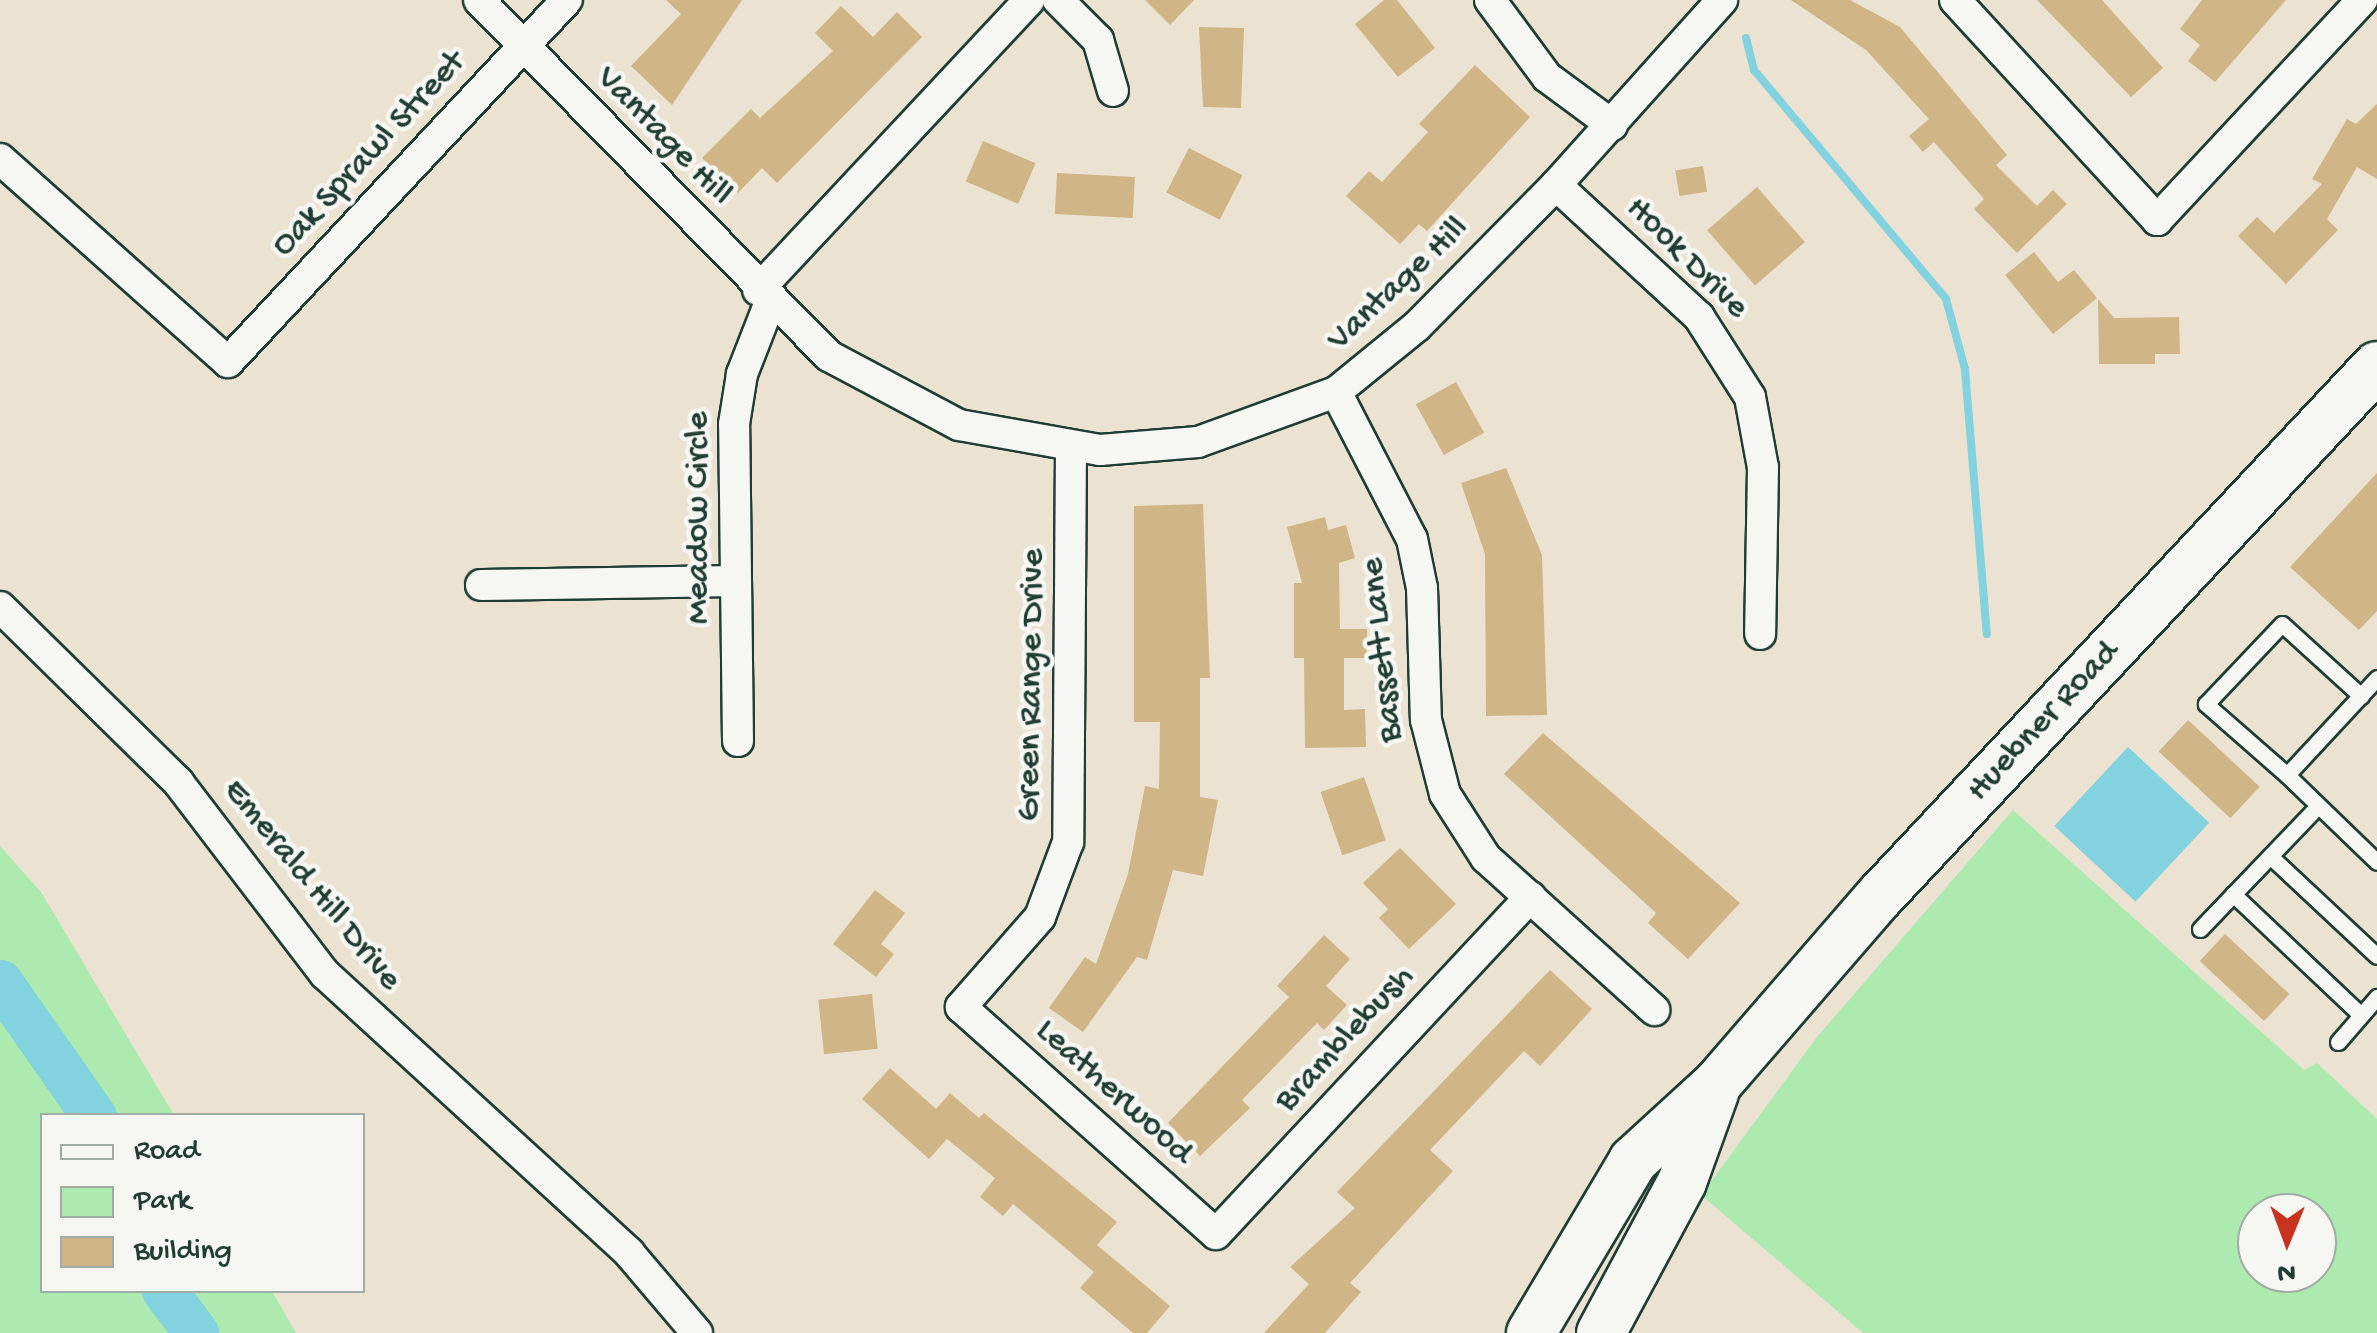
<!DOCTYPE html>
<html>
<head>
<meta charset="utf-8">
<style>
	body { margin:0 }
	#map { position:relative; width:2377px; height:1333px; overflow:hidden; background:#ebe2d2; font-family:"Gochi Hand",sans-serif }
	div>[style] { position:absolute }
	.green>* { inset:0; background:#adeab0 }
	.water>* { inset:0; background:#82d2df; transform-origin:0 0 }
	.stream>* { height:8px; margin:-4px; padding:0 4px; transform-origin:4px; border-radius:4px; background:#82d2df }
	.river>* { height:45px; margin:-22.5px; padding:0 22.5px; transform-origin:22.5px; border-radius:22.5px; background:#82d2df }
	.building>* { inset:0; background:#d0b586; transform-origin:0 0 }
	.roads { filter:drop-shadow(2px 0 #1f3d34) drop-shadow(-2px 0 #1f3d34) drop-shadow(0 2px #1f3d34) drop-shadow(0 -2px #1f3d34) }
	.lane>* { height:15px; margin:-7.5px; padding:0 7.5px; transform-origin:7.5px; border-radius:7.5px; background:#f6f6f2 }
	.street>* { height:30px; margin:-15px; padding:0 15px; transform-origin:15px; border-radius:15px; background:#f6f6f2 }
	.primary>* { height:48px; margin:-24px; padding:0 24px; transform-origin:24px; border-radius:24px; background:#f6f6f2 }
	span { translate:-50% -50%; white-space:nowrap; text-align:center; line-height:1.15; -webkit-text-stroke:9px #f6f6f2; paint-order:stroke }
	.street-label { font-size:35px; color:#1f3d34 }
	.legend { position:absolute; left:40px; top:1113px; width:325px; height:180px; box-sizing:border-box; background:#f6f6f2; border:2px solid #a0aca6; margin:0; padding:12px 18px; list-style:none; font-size:30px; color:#1f3d34 }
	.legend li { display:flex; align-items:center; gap:20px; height:50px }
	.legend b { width:50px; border:2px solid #a0aca6 }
	.north { position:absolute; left:2237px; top:1193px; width:100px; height:100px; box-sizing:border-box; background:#f6f6f2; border:2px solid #a0aca6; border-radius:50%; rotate:181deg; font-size:28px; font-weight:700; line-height:40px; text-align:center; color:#1f3d34 }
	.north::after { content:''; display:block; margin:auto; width:35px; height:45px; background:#c8321e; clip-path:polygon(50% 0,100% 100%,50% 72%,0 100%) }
</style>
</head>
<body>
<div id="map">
	<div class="green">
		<div style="clip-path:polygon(evenodd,2013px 810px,2304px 1070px,2317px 1063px,2377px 1119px,2377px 1333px,1863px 1333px,1701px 1195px,1817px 1037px,2013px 810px,2257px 1213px,2317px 1213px,2317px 1273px,2257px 1273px,2257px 1213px)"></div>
		<div style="clip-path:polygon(0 846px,41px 892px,174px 1115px,42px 1116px,42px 1290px,272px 1291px,296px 1333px,0 1333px)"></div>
	</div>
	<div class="water">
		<div style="left:2128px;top:747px;width:111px;height:108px;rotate:43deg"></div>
	</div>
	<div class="stream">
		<div style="left:1746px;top:38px;width:33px;rotate:76deg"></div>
		<div style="left:1754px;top:70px;width:299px;rotate:50deg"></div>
		<div style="left:1946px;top:299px;width:73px;rotate:74.8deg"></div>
		<div style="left:1965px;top:369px;width:266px;rotate:85.3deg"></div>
	</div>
	<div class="river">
		<div style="left:0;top:982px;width:164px;rotate:55deg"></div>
		<div style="left:164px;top:1290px;width:54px;rotate:53.3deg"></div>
	</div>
	<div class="building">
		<div style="clip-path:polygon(666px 0,742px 0,672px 105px,631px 66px,681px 14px)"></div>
		<div style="clip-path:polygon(1145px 0,1194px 0,1170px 25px)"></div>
		<div style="clip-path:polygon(1384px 0,1397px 0,1435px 48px,1398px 77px,1355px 24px)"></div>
		<div style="clip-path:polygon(1791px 0,1850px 0,1900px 27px,2007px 155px,1996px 165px,2037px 206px,2053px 190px,2067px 204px,2017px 253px,1974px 209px,1984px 199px,1934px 142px,1923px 152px,1909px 136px,1929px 119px,1866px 50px)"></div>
		<div style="clip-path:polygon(2037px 0,2102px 0,2163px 68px,2131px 97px)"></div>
		<div style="clip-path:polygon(2202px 0,2286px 0,2215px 82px,2188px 61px,2200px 45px,2180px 29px)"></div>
		<div style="clip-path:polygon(841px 6px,873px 37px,897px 12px,922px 37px,777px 183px,762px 168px,738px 193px,702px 158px,751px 109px,760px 118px,833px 51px,815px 33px)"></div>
		<div style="clip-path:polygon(1199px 27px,1244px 28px,1241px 108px,1203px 107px)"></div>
		<div style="clip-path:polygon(1475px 65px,1530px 117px,1427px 231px,1419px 224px,1400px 244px,1346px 196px,1369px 171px,1382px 182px,1428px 132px,1419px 124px)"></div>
		<div style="clip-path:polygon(2377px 104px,2377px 179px,2357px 167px,2327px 219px,2338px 230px,2286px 284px,2238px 236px,2257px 217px,2274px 233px,2322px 184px,2312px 179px,2347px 119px,2356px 124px)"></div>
		<div style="left:983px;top:141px;width:57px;height:44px;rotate:23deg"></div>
		<div style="left:1189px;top:148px;width:60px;height:50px;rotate:27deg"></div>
		<div style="left:1703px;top:166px;width:26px;height:28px;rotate:81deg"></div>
		<div style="left:1057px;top:173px;width:78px;height:41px;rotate:3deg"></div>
		<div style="left:1757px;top:187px;width:73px;height:66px;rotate:49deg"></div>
		<div style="clip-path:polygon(2034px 252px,2058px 282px,2074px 270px,2097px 298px,2053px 334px,2005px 275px)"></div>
		<div style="clip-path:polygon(2098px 299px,2114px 318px,2179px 317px,2180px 354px,2155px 354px,2155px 364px,2099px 364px)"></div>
		<div style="left:1456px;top:382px;width:58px;height:46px;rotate:61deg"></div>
		<div style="clip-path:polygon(1506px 468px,1542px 555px,1547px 715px,1486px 716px,1485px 554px,1461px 483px)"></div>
		<div style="clip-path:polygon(2377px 473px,2377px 611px,2359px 630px,2290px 567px)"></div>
		<div style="clip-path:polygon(1203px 504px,1210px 678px,1200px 678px,1200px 797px,1218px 800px,1203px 876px,1173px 870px,1147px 960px,1137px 957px,1083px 1032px,1049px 1008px,1085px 957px,1096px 964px,1128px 874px,1145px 786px,1159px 789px,1160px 722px,1134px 722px,1134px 506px)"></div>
		<div style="clip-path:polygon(1325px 517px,1328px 530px,1346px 525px,1355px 558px,1339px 563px,1340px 629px,1367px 629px,1367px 658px,1344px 658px,1344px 710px,1365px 709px,1366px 747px,1305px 748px,1304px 658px,1294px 658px,1294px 583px,1302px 583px,1287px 527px)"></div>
		<div style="left:2188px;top:720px;width:98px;height:43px;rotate:43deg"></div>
		<div style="clip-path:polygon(1543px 733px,1740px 903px,1688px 959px,1648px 923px,1656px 913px,1504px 774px)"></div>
		<div style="left:1364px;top:777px;width:67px;height:46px;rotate:71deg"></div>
		<div style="clip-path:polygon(1400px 848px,1456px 904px,1409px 949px,1379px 918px,1388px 909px,1363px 883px)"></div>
		<div style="clip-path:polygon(875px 890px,905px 913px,881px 944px,894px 954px,876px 977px,833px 944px)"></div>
		<div style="left:2225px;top:934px;width:88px;height:37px;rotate:43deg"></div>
		<div style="clip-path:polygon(1324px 935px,1350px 959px,1326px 986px,1347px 1005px,1324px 1030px,1317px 1023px,1242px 1100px,1250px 1108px,1200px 1156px,1168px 1123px,1289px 997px,1277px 986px)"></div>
		<div style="clip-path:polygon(1550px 970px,1592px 1009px,1540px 1066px,1524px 1051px,1430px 1150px,1453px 1171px,1350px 1283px,1361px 1292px,1325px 1333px,1264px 1333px,1309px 1284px,1290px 1267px,1355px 1208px,1337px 1192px)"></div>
		<div style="left:872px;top:994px;width:55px;height:54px;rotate:84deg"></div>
		<div style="clip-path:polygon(890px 1068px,936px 1109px,950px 1093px,979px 1118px,984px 1113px,1117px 1222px,1097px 1245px,1170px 1306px,1147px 1333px,1133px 1333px,1080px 1288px,1094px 1272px,1013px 1204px,1003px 1216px,980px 1197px,995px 1178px,947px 1139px,929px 1159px,862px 1099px)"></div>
	</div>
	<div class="roads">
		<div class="lane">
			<div style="left:2377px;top:678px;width:132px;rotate:132.9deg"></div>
			<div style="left:2287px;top:775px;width:125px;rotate:44deg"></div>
			<div style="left:2287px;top:775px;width:108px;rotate:-138.8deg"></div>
			<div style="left:2206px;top:704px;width:110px;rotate:-46.5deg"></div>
			<div style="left:2282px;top:624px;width:107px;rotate:42.3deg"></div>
			<div style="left:2270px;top:856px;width:146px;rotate:43.1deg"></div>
			<div style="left:2233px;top:894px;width:176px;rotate:43.4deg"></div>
			<div style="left:2200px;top:929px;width:170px;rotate:-46.2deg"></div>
			<div style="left:2338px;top:1042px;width:60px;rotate:-49.1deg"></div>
		</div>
		<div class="street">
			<div style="left:479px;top:0;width:499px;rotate:45.5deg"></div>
			<div style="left:829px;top:356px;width:147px;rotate:28deg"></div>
			<div style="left:959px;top:425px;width:143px;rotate:10.1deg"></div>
			<div style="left:1100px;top:450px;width:98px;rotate:-4.7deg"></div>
			<div style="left:1198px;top:442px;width:147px;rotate:-19.9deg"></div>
			<div style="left:1336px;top:392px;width:104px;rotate:-39.2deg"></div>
			<div style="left:1417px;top:326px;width:198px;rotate:-45.4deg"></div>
			<div style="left:1556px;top:185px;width:249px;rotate:-48.1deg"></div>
			<div style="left:1058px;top:0;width:57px;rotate:45deg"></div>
			<div style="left:1098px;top:40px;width:53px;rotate:73.6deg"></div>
			<div style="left:1490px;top:0;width:96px;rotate:53.5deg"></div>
			<div style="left:1547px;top:77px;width:81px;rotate:36.4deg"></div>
			<div style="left:1955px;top:0;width:299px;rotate:47.4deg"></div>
			<div style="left:2157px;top:220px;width:301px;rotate:-47deg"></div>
			<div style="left:0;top:159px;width:305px;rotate:41.7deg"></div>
			<div style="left:228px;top:362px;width:496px;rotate:-46.9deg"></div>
			<div style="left:1556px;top:185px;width:195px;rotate:42.7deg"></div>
			<div style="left:1699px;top:317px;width:95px;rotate:57.5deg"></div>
			<div style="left:1750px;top:397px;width:72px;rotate:79.6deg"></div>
			<div style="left:1763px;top:468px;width:166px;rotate:91deg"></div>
			<div style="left:758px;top:290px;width:397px;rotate:-46.9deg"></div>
			<div style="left:1336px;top:392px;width:165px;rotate:62.7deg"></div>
			<div style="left:1412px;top:539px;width:50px;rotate:78.5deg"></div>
			<div style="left:1422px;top:588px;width:132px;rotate:88.3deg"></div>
			<div style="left:1426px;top:720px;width:76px;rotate:75.6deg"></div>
			<div style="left:1445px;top:794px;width:76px;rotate:57.4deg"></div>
			<div style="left:1486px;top:858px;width:227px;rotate:42.1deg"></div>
			<div style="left:1071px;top:448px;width:394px;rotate:90.4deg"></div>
			<div style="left:1068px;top:842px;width:80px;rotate:110.5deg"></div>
			<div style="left:1040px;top:917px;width:120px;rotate:131.3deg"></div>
			<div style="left:961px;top:1007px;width:341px;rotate:41.7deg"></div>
			<div style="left:1216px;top:1234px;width:461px;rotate:-47deg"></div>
			<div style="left:481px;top:585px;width:255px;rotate:-0.9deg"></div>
			<div style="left:0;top:607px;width:250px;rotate:44.5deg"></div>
			<div style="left:178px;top:782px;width:242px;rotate:52.6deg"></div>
			<div style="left:325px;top:974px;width:413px;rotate:42.5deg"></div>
			<div style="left:629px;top:1253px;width:105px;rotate:49.6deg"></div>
			<div style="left:738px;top:741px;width:317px;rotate:-90.7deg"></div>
			<div style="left:734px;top:424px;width:51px;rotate:-80.9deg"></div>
			<div style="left:742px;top:374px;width:77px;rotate:-68.7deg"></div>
		</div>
		<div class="primary">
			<div style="left:1531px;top:1333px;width:200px;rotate:-59.3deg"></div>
			<div style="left:1633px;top:1161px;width:114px;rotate:-42.5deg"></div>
			<div style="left:1717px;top:1084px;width:250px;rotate:-49.1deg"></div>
			<div style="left:1881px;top:895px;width:725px;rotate:-46.84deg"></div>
			<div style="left:1601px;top:1333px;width:171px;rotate:-61.8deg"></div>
			<div style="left:1682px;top:1182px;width:95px;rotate:-70.2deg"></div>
		</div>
	</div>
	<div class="street-label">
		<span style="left:663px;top:137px;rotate:46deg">Vantage Hill</span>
		<span style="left:370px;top:155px;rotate:-47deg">Oak Sprawl Street</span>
		<span style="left:1686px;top:259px;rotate:45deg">Hook Drive</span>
		<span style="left:1399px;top:285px;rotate:-43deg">Vantage Hill</span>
		<span style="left:700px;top:518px;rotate:-90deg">Meadow Circle</span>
		<span style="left:1384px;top:650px;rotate:-96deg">Bassett Lane</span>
		<span style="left:1033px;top:685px;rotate:-89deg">Green Range Drive</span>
		<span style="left:2044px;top:722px;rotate:-47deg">Huebner Road</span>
		<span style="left:311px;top:886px;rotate:51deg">Emerald Hill Drive</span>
		<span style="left:1346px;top:1040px;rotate:-47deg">Bramblebush</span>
		<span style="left:1113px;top:1093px;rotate:42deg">Leatherwood</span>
	</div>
	<ul class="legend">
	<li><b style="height:12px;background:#f6f6f2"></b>Road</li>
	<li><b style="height:28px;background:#adeab0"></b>Park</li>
	<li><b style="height:28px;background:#d0b586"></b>Building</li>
	</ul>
	<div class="north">N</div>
</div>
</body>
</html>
